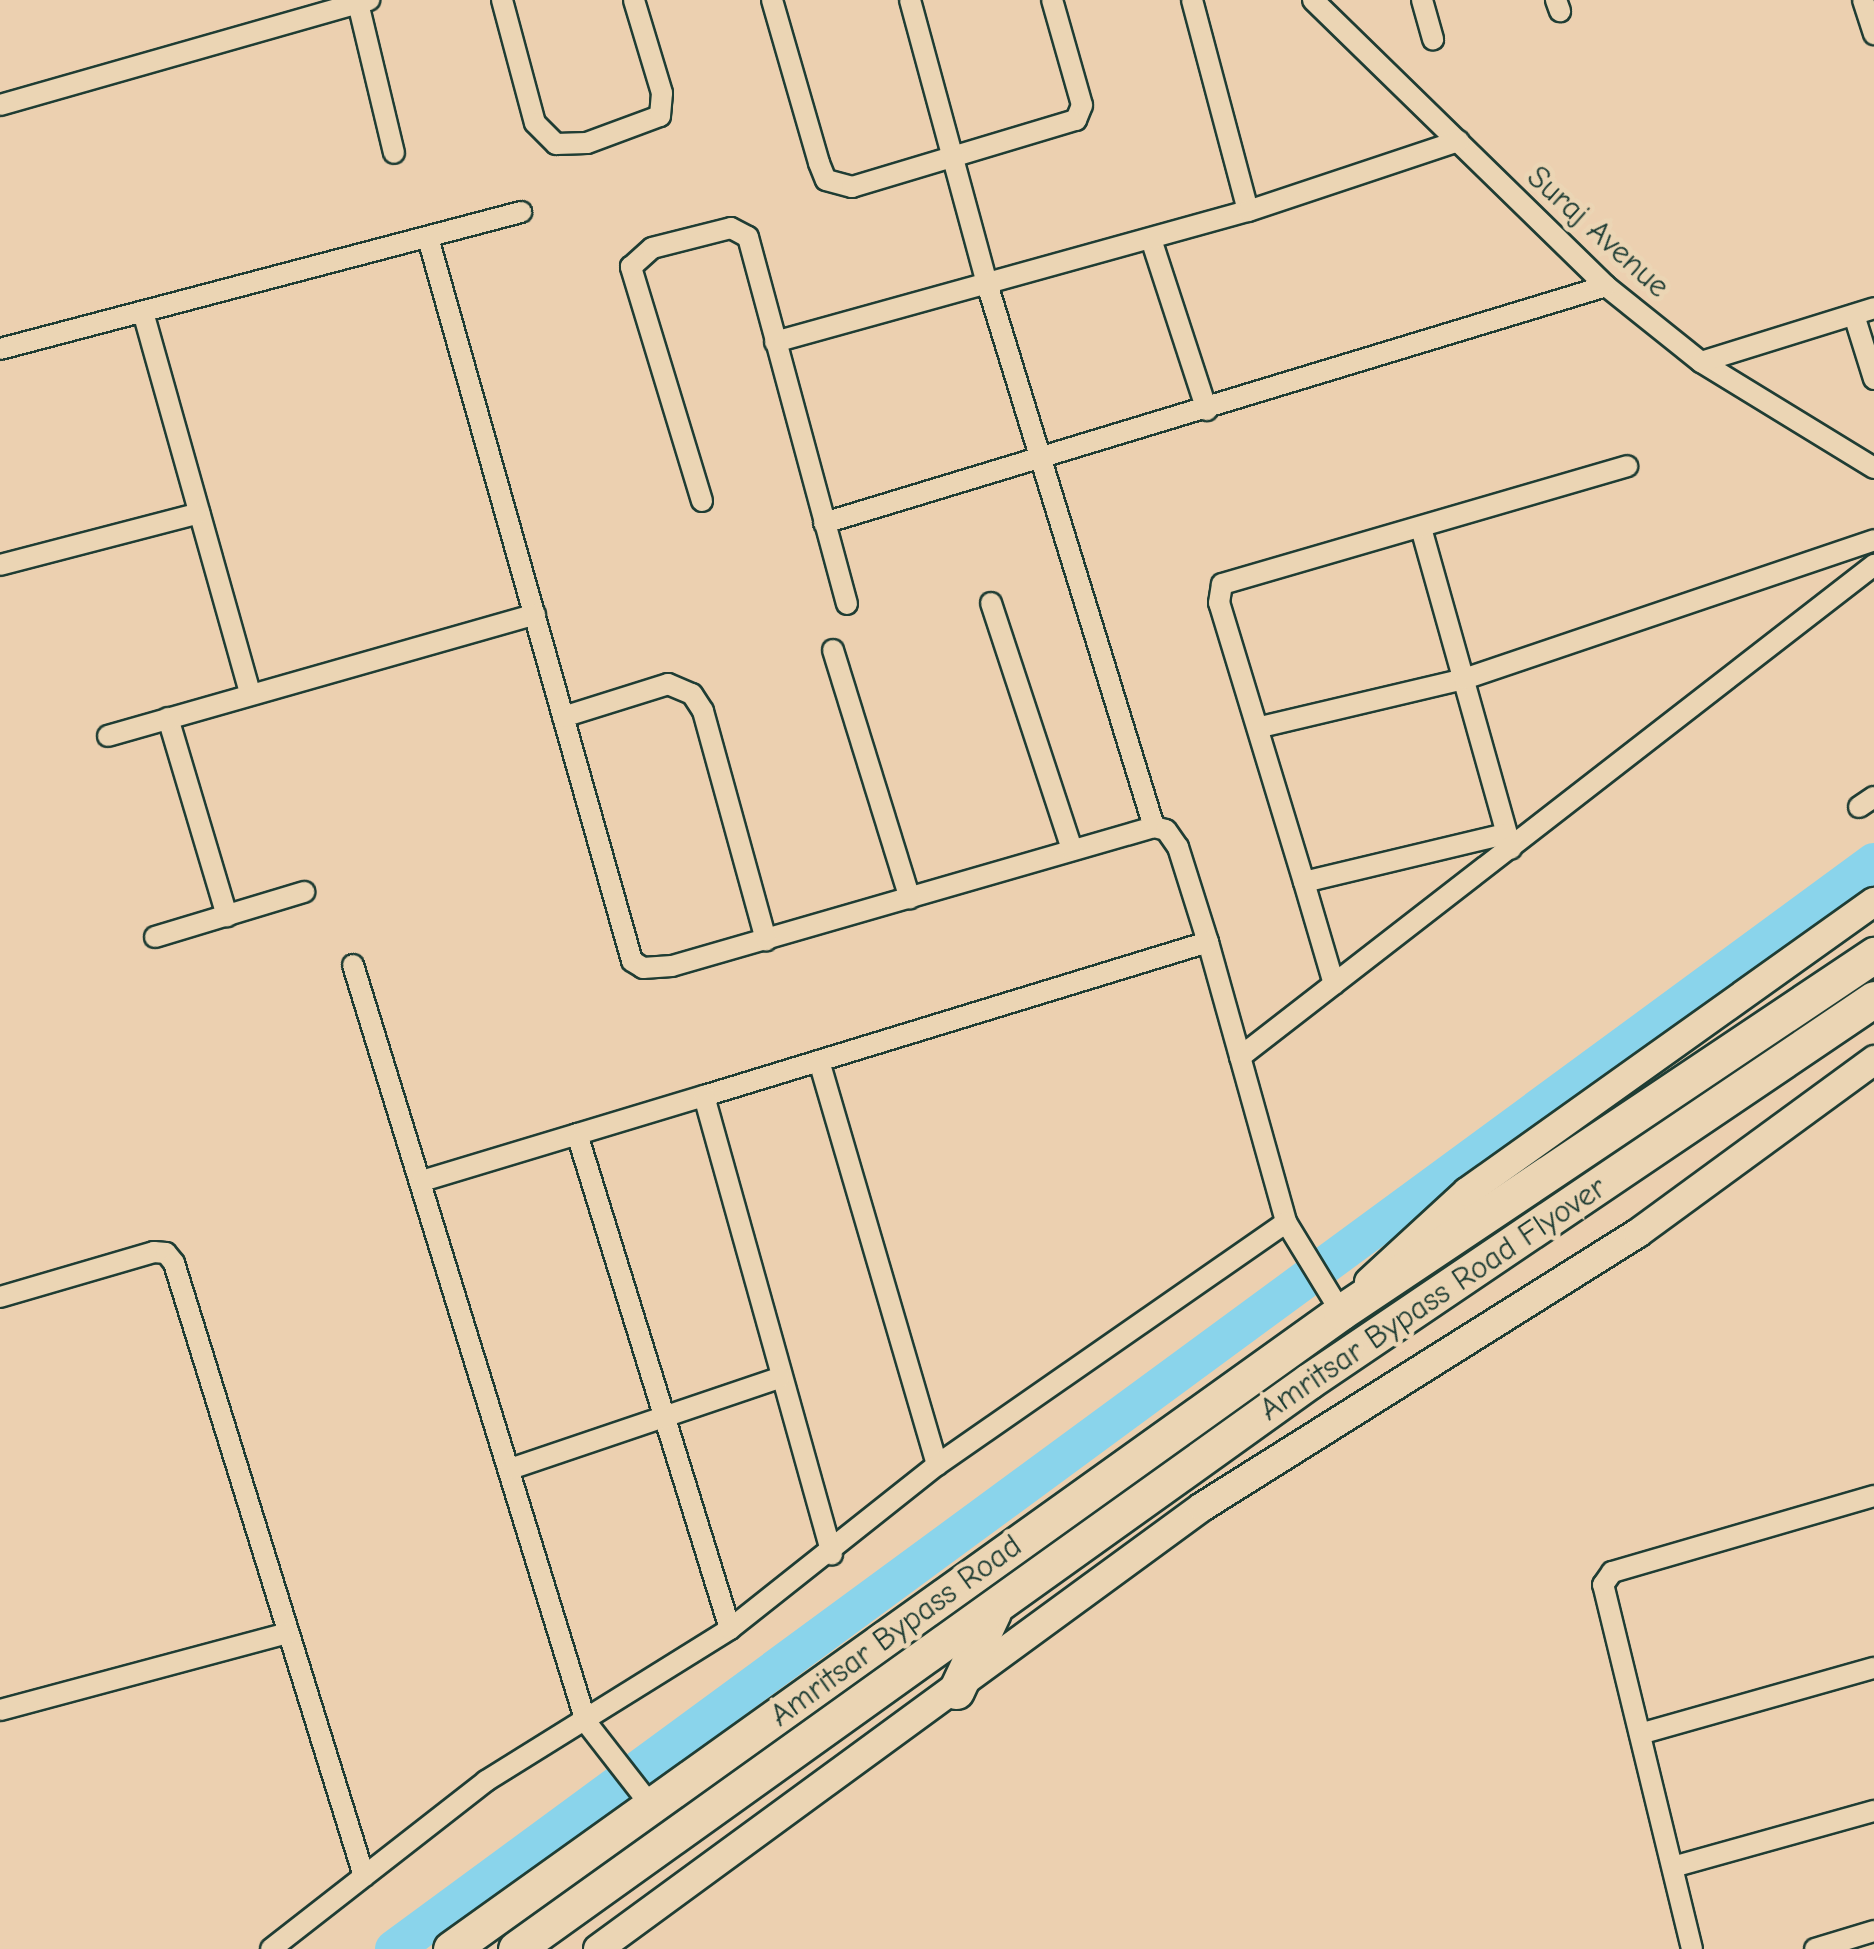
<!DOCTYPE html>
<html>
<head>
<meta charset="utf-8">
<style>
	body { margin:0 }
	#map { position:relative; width:1874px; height:1949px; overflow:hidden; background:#ecd0b0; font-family:"Comic Neue",sans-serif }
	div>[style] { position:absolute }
	.river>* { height:38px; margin:-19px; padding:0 19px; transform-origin:19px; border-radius:19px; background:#8ad4eb }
	.roads { filter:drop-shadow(2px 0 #1f3d34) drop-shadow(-2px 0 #1f3d34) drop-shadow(0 2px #1f3d34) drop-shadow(0 -2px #1f3d34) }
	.street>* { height:20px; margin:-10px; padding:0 10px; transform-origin:10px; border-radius:10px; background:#ebd5b4 }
	.secondary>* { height:28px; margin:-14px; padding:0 14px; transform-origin:14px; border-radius:14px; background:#ebd5b4 }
	.highway>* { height:35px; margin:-17.5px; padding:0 17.5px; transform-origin:17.5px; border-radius:17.5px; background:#ebd5b4 }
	span { translate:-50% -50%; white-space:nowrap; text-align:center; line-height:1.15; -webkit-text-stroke:10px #ebd5b4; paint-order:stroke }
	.street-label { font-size:32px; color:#1f3d34 }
</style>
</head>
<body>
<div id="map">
	<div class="river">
		<div style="left:394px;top:1949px;width:1836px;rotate:-36.3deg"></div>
	</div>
	<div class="roads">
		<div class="street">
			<div style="left:502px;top:0;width:127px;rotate:75deg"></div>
			<div style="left:535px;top:123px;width:30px;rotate:45deg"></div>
			<div style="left:556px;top:144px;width:31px;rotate:-2deg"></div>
			<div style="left:587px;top:143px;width:78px;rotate:-20.3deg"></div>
			<div style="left:660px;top:116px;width:23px;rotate:-85deg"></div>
			<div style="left:662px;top:93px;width:97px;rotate:-106.8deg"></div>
			<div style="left:772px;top:0;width:170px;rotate:73.9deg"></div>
			<div style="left:819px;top:163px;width:18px;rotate:68deg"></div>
			<div style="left:826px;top:180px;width:27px;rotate:15deg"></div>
			<div style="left:852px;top:187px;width:234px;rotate:-16.7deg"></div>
			<div style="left:1076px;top:120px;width:16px;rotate:-68deg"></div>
			<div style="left:1082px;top:105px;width:109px;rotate:-105.9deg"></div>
			<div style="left:910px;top:0;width:297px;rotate:74.8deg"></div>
			<div style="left:988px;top:287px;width:565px;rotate:72.91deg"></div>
			<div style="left:1192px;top:0;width:218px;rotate:75.1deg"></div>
			<div style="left:1313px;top:0;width:409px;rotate:44.3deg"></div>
			<div style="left:1606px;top:286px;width:122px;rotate:38.7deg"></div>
			<div style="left:1701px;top:362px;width:203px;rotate:31.5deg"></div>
			<div style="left:1422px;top:0;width:41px;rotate:74.2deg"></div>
			<div style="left:1556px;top:0;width:12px;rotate:70deg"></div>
			<div style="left:1863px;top:0;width:36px;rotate:72deg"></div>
			<div style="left:358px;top:3px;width:154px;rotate:76.5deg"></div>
			<div style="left:0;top:105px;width:384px;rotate:-15.9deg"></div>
			<div style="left:428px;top:238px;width:751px;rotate:74.24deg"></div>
			<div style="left:632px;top:961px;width:13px;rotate:32deg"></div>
			<div style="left:643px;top:968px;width:29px;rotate:-4deg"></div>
			<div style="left:672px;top:966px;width:502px;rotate:-16.09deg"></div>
			<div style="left:1154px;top:827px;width:12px;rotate:14deg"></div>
			<div style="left:1166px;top:830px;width:21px;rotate:55deg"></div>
			<div style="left:1178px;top:847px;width:100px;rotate:72.5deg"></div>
			<div style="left:1208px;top:942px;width:291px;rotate:74.4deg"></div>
			<div style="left:1286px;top:1222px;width:105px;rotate:58.6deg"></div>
			<div style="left:1151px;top:239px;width:180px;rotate:71.9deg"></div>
			<div style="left:143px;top:312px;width:396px;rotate:74.3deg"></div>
			<div style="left:1854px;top:315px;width:67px;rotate:72.6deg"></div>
			<div style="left:775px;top:342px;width:491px;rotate:-15.5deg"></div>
			<div style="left:1248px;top:211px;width:222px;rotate:-18.4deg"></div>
			<div style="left:0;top:349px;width:539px;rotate:-14.73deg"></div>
			<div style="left:1701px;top:362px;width:181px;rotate:-17.3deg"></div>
			<div style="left:702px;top:501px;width:245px;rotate:-106.9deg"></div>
			<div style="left:631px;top:267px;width:28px;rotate:-42deg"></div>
			<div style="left:652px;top:248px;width:81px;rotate:-14.2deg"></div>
			<div style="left:731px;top:228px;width:19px;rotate:28deg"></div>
			<div style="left:748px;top:237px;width:380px;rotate:74.9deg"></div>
			<div style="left:824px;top:523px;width:817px;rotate:-16.86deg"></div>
			<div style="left:1421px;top:528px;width:333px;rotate:74.3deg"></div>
			<div style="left:0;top:565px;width:206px;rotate:-14.6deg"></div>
			<div style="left:991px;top:603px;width:260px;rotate:71.8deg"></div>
			<div style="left:833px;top:650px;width:260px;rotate:72.8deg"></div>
			<div style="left:563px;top:717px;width:110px;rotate:-17.4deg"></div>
			<div style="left:668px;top:684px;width:26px;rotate:23deg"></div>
			<div style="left:692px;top:694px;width:20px;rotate:57deg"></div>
			<div style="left:703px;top:711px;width:238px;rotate:74.6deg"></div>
			<div style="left:168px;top:718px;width:207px;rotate:73.4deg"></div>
			<div style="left:1261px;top:727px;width:209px;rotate:-13.3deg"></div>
			<div style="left:1464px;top:679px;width:433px;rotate:-18.7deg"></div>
			<div style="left:108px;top:736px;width:444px;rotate:-15.9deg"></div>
			<div style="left:1859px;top:807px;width:18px;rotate:-34deg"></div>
			<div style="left:1304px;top:882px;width:292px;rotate:-106.9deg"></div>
			<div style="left:1219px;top:603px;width:19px;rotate:-81deg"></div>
			<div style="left:1222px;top:584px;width:422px;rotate:-16.2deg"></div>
			<div style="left:155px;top:937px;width:156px;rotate:-16.8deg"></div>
			<div style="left:353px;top:965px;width:792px;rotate:72.89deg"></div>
			<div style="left:586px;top:1722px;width:109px;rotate:52.1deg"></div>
			<div style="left:1334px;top:984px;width:106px;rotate:-106.4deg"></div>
			<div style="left:1304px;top:882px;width:207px;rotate:-13.4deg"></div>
			<div style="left:1240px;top:1057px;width:803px;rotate:-37.81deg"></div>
			<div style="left:819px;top:1061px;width:421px;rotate:73.7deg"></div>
			<div style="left:704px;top:1096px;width:527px;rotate:-16.99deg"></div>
			<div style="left:577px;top:1134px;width:518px;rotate:72.82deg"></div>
			<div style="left:422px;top:1181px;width:295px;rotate:-16.8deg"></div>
			<div style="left:704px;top:1096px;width:476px;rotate:74.4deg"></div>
			<div style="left:0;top:1297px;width:160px;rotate:-16.3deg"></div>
			<div style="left:154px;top:1252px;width:12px;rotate:5deg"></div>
			<div style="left:166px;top:1253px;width:13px;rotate:51deg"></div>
			<div style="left:174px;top:1263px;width:642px;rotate:72.78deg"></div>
			<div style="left:510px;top:1469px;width:284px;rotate:-18.7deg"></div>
			<div style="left:0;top:1710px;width:297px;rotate:-15deg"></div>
			<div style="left:1640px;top:1734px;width:243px;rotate:-15.8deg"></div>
			<div style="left:1673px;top:1867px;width:209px;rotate:-15.6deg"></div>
			<div style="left:271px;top:1949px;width:273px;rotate:-38deg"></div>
			<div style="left:486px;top:1781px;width:287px;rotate:-31.9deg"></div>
			<div style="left:730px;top:1629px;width:264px;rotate:-38.4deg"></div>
			<div style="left:937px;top:1465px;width:425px;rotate:-34.8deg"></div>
			<div style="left:1692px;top:1949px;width:375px;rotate:-103.7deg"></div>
			<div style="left:1603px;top:1585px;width:16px;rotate:-55deg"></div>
			<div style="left:1612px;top:1572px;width:273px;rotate:-16.2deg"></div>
			<div style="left:1815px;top:1949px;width:62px;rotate:-17deg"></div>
		</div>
		<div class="secondary">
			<div style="left:1369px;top:1282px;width:133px;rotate:-42.6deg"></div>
			<div style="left:1467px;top:1192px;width:500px;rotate:-35.5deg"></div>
			<div style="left:598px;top:1949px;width:748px;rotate:-36.2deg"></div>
			<div style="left:1202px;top:1507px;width:515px;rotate:-32.15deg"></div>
			<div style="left:1638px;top:1233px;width:293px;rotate:-36.2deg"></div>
		</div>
		<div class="highway">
			<div style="left:956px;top:1691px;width:87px;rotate:-64.9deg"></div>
			<div style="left:451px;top:1949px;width:1094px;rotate:-35.59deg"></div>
			<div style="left:1341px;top:1312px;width:642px;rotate:-33.81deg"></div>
			<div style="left:516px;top:1949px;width:975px;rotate:-35.61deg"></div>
			<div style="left:1309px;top:1381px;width:682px;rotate:-34.06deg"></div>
		</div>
	</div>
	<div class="street-label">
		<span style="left:1598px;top:232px;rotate:42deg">Suraj Avenue</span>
		<span style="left:1433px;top:1299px;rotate:-34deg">Amritsar Bypass Road Flyover</span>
		<span style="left:896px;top:1631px;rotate:-36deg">Amritsar Bypass Road</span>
	</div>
</div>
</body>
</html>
